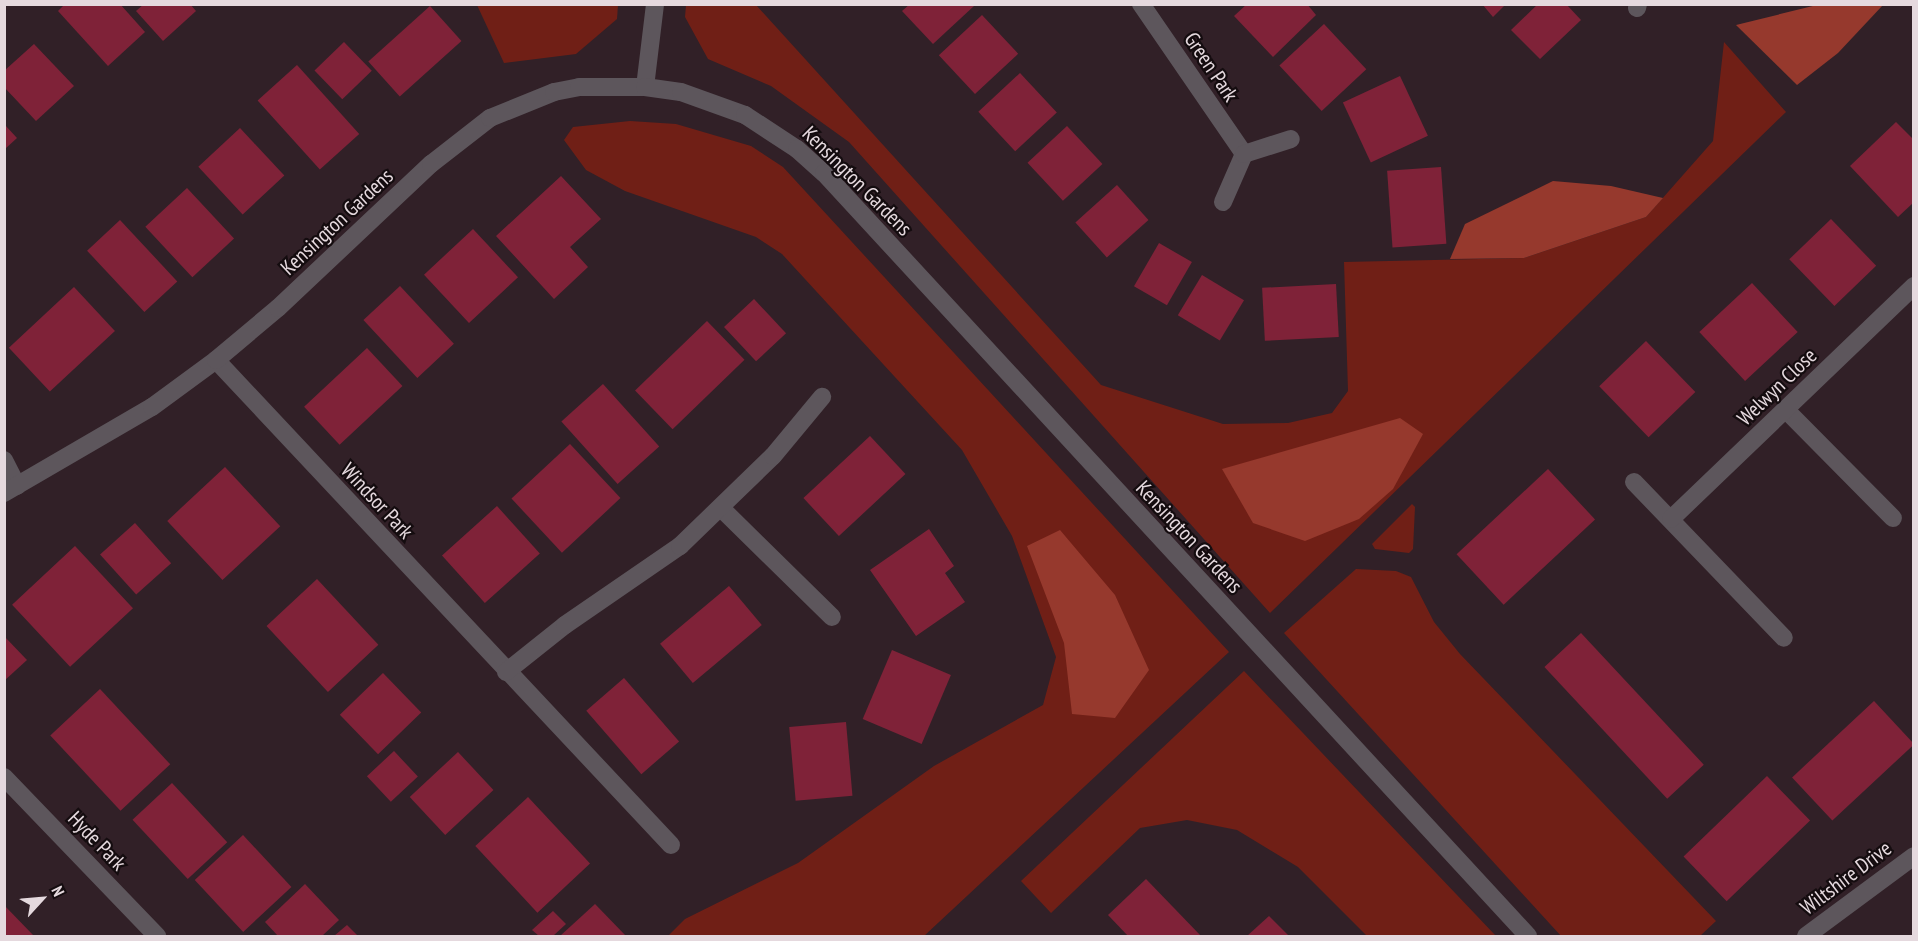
<!DOCTYPE html>
<html>
<head>
<meta charset="utf-8">
<style>
	body { margin:0 }
	#map { position:relative; width:1918px; height:941px; overflow:hidden; background:#312027; font-family:"PT Sans Narrow",sans-serif }
	div>[style] { position:absolute }
	.green>* { inset:0; background:#701f16 }
	.forest>* { inset:0; background:#96392d }
	.building>* { inset:0; background:#7f2238; transform-origin:0 0 }
	.minor>* { height:18px; margin:-9px; padding:0 9px; transform-origin:9px; border-radius:9px; background:#5d565c }
	span { translate:-50% -50%; white-space:nowrap; text-align:center; line-height:1.15; -webkit-text-stroke:4.5px #140c0f; paint-order:stroke }
	.street-label { font-size:21px; color:#e5d9de }
	.frame { position:absolute; inset:0; border:6px solid #e5d9de; pointer-events:none }
	.north { position:absolute; left:12px; top:869px; width:60px; height:60px; -webkit-text-stroke:4px #140c0f; paint-order:stroke; rotate:64deg; font-size:16px; font-weight:700; line-height:24px; text-align:center; color:#e5d9de }
	.north::after { content:''; display:block; margin:auto; width:21px; height:27px; background:#e5d9de; clip-path:polygon(50% 0,100% 100%,50% 72%,0 100%) }
</style>
</head>
<body>
<div id="map">
	<div class="green">
		<div style="clip-path:polygon(477px 5px,618px 5px,617px 19px,576px 54px,504px 63px)"></div>
		<div style="clip-path:polygon(686px 5px,756px 5px,1101px 385px,1223px 424px,1288px 423px,1332px 413px,1348px 391px,1344px 262px,1524px 258px,1646px 217px,1713px 141px,1724px 42px,1786px 112px,1270px 613px,849px 142px,771px 86px,708px 59px,685px 17px)"></div>
		<div style="clip-path:polygon(630px 121px,676px 124px,751px 146px,783px 167px,1229px 652px,924px 936px,668px 936px,685px 919px,798px 863px,934px 766px,1043px 705px,1056px 657px,1012px 536px,962px 450px,782px 254px,756px 237px,625px 191px,586px 170px,564px 140px,573px 127px)"></div>
		<div style="clip-path:polygon(1412px 504px,1415px 507px,1413px 549px,1409px 553px,1375px 549px,1372px 544px)"></div>
		<div style="clip-path:polygon(1356px 569px,1396px 571px,1411px 577px,1434px 622px,1460px 654px,1716px 921px,1700px 936px,1561px 936px,1284px 633px)"></div>
		<div style="clip-path:polygon(1244px 671px,1496px 936px,1367px 936px,1298px 867px,1237px 830px,1187px 820px,1140px 828px,1051px 913px,1021px 881px)"></div>
	</div>
	<div class="forest">
		<div style="clip-path:polygon(1821px 4px,1883px 5px,1838px 53px,1797px 85px,1736px 25px)"></div>
		<div style="clip-path:polygon(1553px 181px,1611px 186px,1663px 198px,1646px 217px,1524px 258px,1450px 259px,1465px 224px)"></div>
		<div style="clip-path:polygon(1400px 418px,1423px 434px,1393px 489px,1359px 519px,1305px 541px,1253px 523px,1222px 469px)"></div>
		<div style="clip-path:polygon(1060px 530px,1115px 595px,1149px 670px,1115px 718px,1072px 714px,1064px 643px,1027px 546px)"></div>
	</div>
	<div class="building">
		<div style="clip-path:polygon(65px 4px,120px 4px,145px 32px,108px 66px,58px 11px)"></div>
		<div style="clip-path:polygon(144px 4px,190px 4px,196px 11px,163px 41px,136px 11px)"></div>
		<div style="clip-path:polygon(910px 4px,972px 4px,974px 6px,933px 44px,902px 11px)"></div>
		<div style="clip-path:polygon(1247px 4px,1307px 4px,1316px 15px,1273px 57px,1234px 16px)"></div>
		<div style="clip-path:polygon(1482px 4px,1506px 4px,1493px 17px)"></div>
		<div style="clip-path:polygon(1538px 4px,1566px 4px,1581px 20px,1540px 59px,1511px 30px)"></div>
		<div style="left:430px;top:6px;width:47px;height:83px;rotate:48deg"></div>
		<div style="left:982px;top:15px;width:53px;height:59px;rotate:47deg"></div>
		<div style="left:1324px;top:24px;width:62px;height:61px;rotate:47deg"></div>
		<div style="left:344px;top:42px;width:40px;height:41px;rotate:46deg"></div>
		<div style="clip-path:polygon(34px 44px,74px 86px,36px 121px,4px 87px,4px 71px)"></div>
		<div style="left:297px;top:65px;width:93px;height:53px;rotate:48deg"></div>
		<div style="left:1020px;top:73px;width:54px;height:57px;rotate:47deg"></div>
		<div style="left:1400px;top:76px;width:66px;height:63px;rotate:65deg"></div>
		<div style="clip-path:polygon(1896px 122px,1914px 140px,1914px 202px,1898px 217px,1850px 166px)"></div>
		<div style="clip-path:polygon(5px 125px,17px 138px,5px 149px)"></div>
		<div style="left:1067px;top:126px;width:52px;height:54px;rotate:47deg"></div>
		<div style="left:240px;top:128px;width:65px;height:57px;rotate:47deg"></div>
		<div style="left:1441px;top:167px;width:77px;height:54px;rotate:86deg"></div>
		<div style="clip-path:polygon(561px 176px,601px 219px,570px 247px,588px 267px,554px 299px,496px 236px)"></div>
		<div style="left:1117px;top:185px;width:47px;height:56px;rotate:48deg"></div>
		<div style="left:187px;top:188px;width:69px;height:57px;rotate:47deg"></div>
		<div style="left:1831px;top:219px;width:65px;height:58px;rotate:46deg"></div>
		<div style="left:120px;top:220px;width:84px;height:45px;rotate:47deg"></div>
		<div style="left:473px;top:229px;width:66px;height:67px;rotate:47deg"></div>
		<div style="left:1159px;top:243px;width:38px;height:50px;rotate:30deg"></div>
		<div style="left:1202px;top:275px;width:49px;height:47px;rotate:31deg"></div>
		<div style="left:1752px;top:283px;width:67px;height:72px;rotate:47deg"></div>
		<div style="left:1336px;top:284px;width:53px;height:74px;rotate:87deg"></div>
		<div style="left:400px;top:286px;width:79px;height:50px;rotate:47deg"></div>
		<div style="left:74px;top:287px;width:60px;height:89px;rotate:47deg"></div>
		<div style="left:754px;top:299px;width:47px;height:41px;rotate:47deg"></div>
		<div style="left:707px;top:321px;width:54px;height:100px;rotate:46deg"></div>
		<div style="left:1646px;top:341px;width:71px;height:65px;rotate:46deg"></div>
		<div style="left:367px;top:348px;width:52px;height:86px;rotate:47deg"></div>
		<div style="left:603px;top:384px;width:84px;height:56px;rotate:48deg"></div>
		<div style="left:870px;top:436px;width:52px;height:91px;rotate:47deg"></div>
		<div style="left:570px;top:444px;width:74px;height:80px;rotate:47deg"></div>
		<div style="left:225px;top:467px;width:81px;height:79px;rotate:47deg"></div>
		<div style="left:1548px;top:469px;width:69px;height:125px;rotate:47deg"></div>
		<div style="left:497px;top:506px;width:64px;height:74px;rotate:48deg"></div>
		<div style="left:135px;top:523px;width:54px;height:47px;rotate:48deg"></div>
		<div style="clip-path:polygon(929px 529px,954px 566px,945px 573px,965px 602px,916px 636px,870px 570px)"></div>
		<div style="left:75px;top:546px;width:85px;height:86px;rotate:47deg"></div>
		<div style="left:317px;top:579px;width:90px;height:69px;rotate:47deg"></div>
		<div style="left:729px;top:586px;width:51px;height:90px;rotate:50deg"></div>
		<div style="left:1581px;top:633px;width:180px;height:50px;rotate:47deg"></div>
		<div style="clip-path:polygon(4px 636px,27px 660px,4px 681px)"></div>
		<div style="left:892px;top:650px;width:64px;height:75px;rotate:23deg"></div>
		<div style="left:383px;top:673px;width:55px;height:60px;rotate:46deg"></div>
		<div style="left:624px;top:678px;width:84px;height:50px;rotate:49deg"></div>
		<div style="left:100px;top:689px;width:103px;height:68px;rotate:47deg"></div>
		<div style="left:1874px;top:701px;width:59px;height:112px;rotate:47deg"></div>
		<div style="left:846px;top:722px;width:74px;height:57px;rotate:85deg"></div>
		<div style="left:394px;top:751px;width:35px;height:37px;rotate:47deg"></div>
		<div style="left:458px;top:752px;width:52px;height:66px;rotate:47deg"></div>
		<div style="left:1767px;top:776px;width:62px;height:116px;rotate:46deg"></div>
		<div style="left:172px;top:783px;width:81px;height:54px;rotate:47deg"></div>
		<div style="left:528px;top:797px;width:91px;height:72px;rotate:47deg"></div>
		<div style="left:243px;top:835px;width:71px;height:66px;rotate:47deg"></div>
		<div style="clip-path:polygon(1146px 879px,1201px 936px,1128px 936px,1108px 915px)"></div>
		<div style="clip-path:polygon(305px 884px,339px 920px,322px 936px,278px 936px,265px 922px)"></div>
		<div style="clip-path:polygon(595px 904px,626px 936px,560px 936px)"></div>
		<div style="clip-path:polygon(4px 905px,34px 936px,4px 936px)"></div>
		<div style="clip-path:polygon(553px 911px,566px 924px,553px 936px,539px 936px,532px 930px)"></div>
		<div style="clip-path:polygon(1269px 916px,1289px 936px,1247px 936px)"></div>
		<div style="clip-path:polygon(347px 925px,358px 936px,334px 936px)"></div>
	</div>
	<div class="minor">
		<div style="left:1141px;top:4px;width:182px;rotate:55.5deg"></div>
		<div style="left:1637px;top:8px;width:4px;rotate:-76deg"></div>
		<div style="left:645px;top:87px;width:84px;rotate:-83.1deg"></div>
		<div style="left:1223px;top:202px;width:52px;rotate:-66.4deg"></div>
		<div style="left:1244px;top:154px;width:49px;rotate:-17.7deg"></div>
		<div style="left:216px;top:360px;width:665px;rotate:46.83deg"></div>
		<div style="left:1786px;top:410px;width:152px;rotate:45.3deg"></div>
		<div style="left:4px;top:460px;width:29px;rotate:63deg"></div>
		<div style="left:1634px;top:482px;width:216px;rotate:46.1deg"></div>
		<div style="left:4px;top:493px;width:171px;rotate:-30.2deg"></div>
		<div style="left:152px;top:407px;width:79px;rotate:-36.3deg"></div>
		<div style="left:216px;top:360px;width:81px;rotate:-40deg"></div>
		<div style="left:278px;top:308px;width:210px;rotate:-43.3deg"></div>
		<div style="left:431px;top:164px;width:75px;rotate:-37.9deg"></div>
		<div style="left:490px;top:118px;width:69px;rotate:-22.1deg"></div>
		<div style="left:554px;top:92px;width:25px;rotate:-11deg"></div>
		<div style="left:579px;top:87px;width:66px"></div>
		<div style="left:645px;top:87px;width:36px;rotate:8deg"></div>
		<div style="left:681px;top:92px;width:68px;rotate:19.8deg"></div>
		<div style="left:745px;top:115px;width:62px;rotate:33.2deg"></div>
		<div style="left:797px;top:149px;width:36px;rotate:42deg"></div>
		<div style="left:824px;top:173px;width:1038px;rotate:47.3deg"></div>
		<div style="left:722px;top:509px;width:154px;rotate:44.5deg"></div>
		<div style="left:1671px;top:519px;width:337px;rotate:-43.8deg"></div>
		<div style="left:506px;top:672px;width:75px;rotate:-38.5deg"></div>
		<div style="left:565px;top:625px;width:140px;rotate:-34.5deg"></div>
		<div style="left:680px;top:546px;width:129px;rotate:-44.1deg"></div>
		<div style="left:773px;top:456px;width:77px;rotate:-50.3deg"></div>
		<div style="left:4px;top:777px;width:221px;rotate:46.1deg"></div>
		<div style="left:1806px;top:936px;width:134px;rotate:-36.5deg"></div>
	</div>
	<div class="street-label">
		<span style="left:1211px;top:67px;rotate:56deg">Green Park</span>
		<span style="left:857px;top:181px;rotate:45deg">Kensington Gardens</span>
		<span style="left:337px;top:222px;rotate:-43deg">Kensington Gardens</span>
		<span style="left:1777px;top:387px;rotate:-44deg">Welwyn Close</span>
		<span style="left:377px;top:501px;rotate:47deg">Windsor Park</span>
		<span style="left:1189px;top:537px;rotate:47deg">Kensington Gardens</span>
		<span style="left:97px;top:841px;rotate:46deg">Hyde Park</span>
		<span style="left:1846px;top:878px;rotate:-37deg">Wiltshire Drive</span>
	</div>
	<div class="frame"></div>
	<div class="north">N</div>
</div>
</body>
</html>
